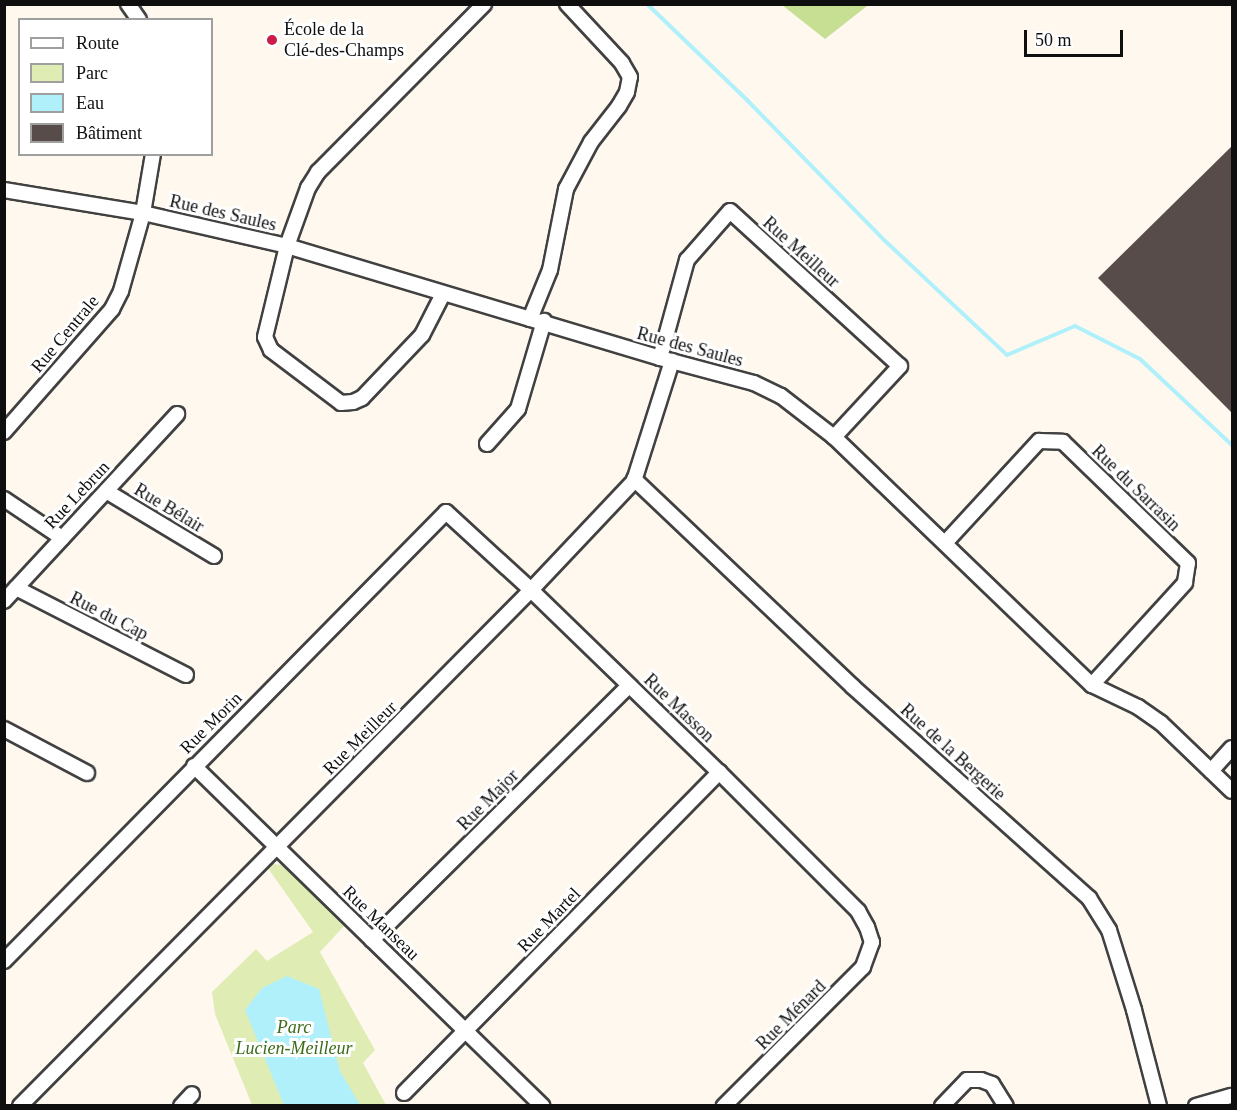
<!DOCTYPE html>
<html>
<head>
<meta charset="utf-8">
<style>
	body { margin:0 }
	#map { position:relative; width:1237px; height:1110px; overflow:hidden; background:#fff8ef; font-family:"Times New Roman",serif }
	div>[style] { position:absolute }
	.green>* { inset:0; background:#dfedb5 }
	.forest>* { inset:0; background:#c6df93 }
	.water>* { inset:0; background:#aff0fb }
	.stream>* { height:4px; margin:-2px; padding:0 2px; transform-origin:2px; border-radius:2px; background:#aff0fb }
	.building>* { inset:0; background:#584c4a }
	.roads { filter:drop-shadow(2px 0 #414141) drop-shadow(-2px 0 #414141) drop-shadow(0 2px #414141) drop-shadow(0 -2px #414141) }
	.street>* { height:14px; margin:-7px; padding:0 7px; transform-origin:7px; border-radius:7px; background:#fff }
	.dots>* { width:16px; height:16px; translate:-50% -50%; box-sizing:border-box; border:3px solid #fff; border-radius:50% }
	span { translate:-50% -50%; white-space:nowrap; text-align:center; line-height:1.15; -webkit-text-stroke:6px #fff; paint-order:stroke }
	.poi-label { font-size:18px; color:#0e0e0e }
	.left { translate:0 -50%; text-align:left }
	.street-label { font-size:18px; color:#0e0e0e }
	.park-label { font-size:18px; color:#3c6c19; font-style:italic }
	.frame { position:absolute; inset:0; border:6px solid #0e0e0e; pointer-events:none }
	.legend { position:absolute; left:18px; top:18px; width:195px; height:138px; box-sizing:border-box; background:#fff; border:2px solid #9f9f9f; margin:0; padding:8px 10px; list-style:none; font-size:18px; color:#0e0e0e }
	.legend li { display:flex; align-items:center; gap:12px; height:30px }
	.legend b { width:30px; border:2px solid #9f9f9f }
	.scale { position:absolute; left:1024px; top:30px; width:99px; height:27px; box-sizing:border-box; border:3px solid #0e0e0e; border-top:0; padding-left:8px; font-size:18px; line-height:21px; white-space:nowrap; color:#0e0e0e; -webkit-text-stroke:4px #fff; paint-order:stroke }
</style>
</head>
<body>
<div id="map">
	<div class="green">
		<div style="clip-path:polygon(272px 864px,283px 865px,345px 925px,320px 952px,375px 1050px,363px 1063px,386px 1105px,252px 1105px,215px 1014px,212px 992px,256px 949px,267px 961px,313px 932px,267px 867px)"></div>
	</div>
	<div class="forest">
		<div style="clip-path:polygon(866px 5px,867px 6px,825px 39px,782px 5px)"></div>
	</div>
	<div class="water">
		<div style="clip-path:polygon(287px 976px,319px 989px,340px 1071px,360px 1105px,284px 1105px,245px 1010px,262px 988px)"></div>
	</div>
	<div class="stream">
		<div style="left:647px;top:4px;width:139px;rotate:43.8deg"></div>
		<div style="left:747px;top:100px;width:194px;rotate:45.6deg"></div>
		<div style="left:883px;top:239px;width:170px;rotate:43.1deg"></div>
		<div style="left:1007px;top:355px;width:74px;rotate:-23.1deg"></div>
		<div style="left:1075px;top:326px;width:73px;rotate:26.9deg"></div>
		<div style="left:1140px;top:359px;width:126px;rotate:43.1deg"></div>
	</div>
	<div class="building">
		<div style="clip-path:polygon(1233px 145px,1233px 414px,1098px 278px)"></div>
	</div>
	<div class="roads">
		<div class="street">
			<div style="left:128px;top:4px;width:19px;rotate:55deg"></div>
			<div style="left:4px;top:190px;width:141px;rotate:9.4deg"></div>
			<div style="left:143px;top:213px;width:148px;rotate:12.9deg"></div>
			<div style="left:287px;top:246px;width:389px;rotate:16.7deg"></div>
			<div style="left:660px;top:358px;width:97px;rotate:14.9deg"></div>
			<div style="left:754px;top:383px;width:30px;rotate:26deg"></div>
			<div style="left:781px;top:396px;width:67px;rotate:37.7deg"></div>
			<div style="left:834px;top:437px;width:358px;rotate:43.9deg"></div>
			<div style="left:1092px;top:685px;width:51px;rotate:25.6deg"></div>
			<div style="left:1138px;top:707px;width:28px;rotate:35deg"></div>
			<div style="left:1161px;top:723px;width:98px;rotate:43.8deg"></div>
			<div style="left:443px;top:294px;width:46px;rotate:117.1deg"></div>
			<div style="left:422px;top:335px;width:87px;rotate:133.6deg"></div>
			<div style="left:362px;top:398px;width:10px;rotate:156deg"></div>
			<div style="left:353px;top:402px;width:12px;rotate:175deg"></div>
			<div style="left:341px;top:403px;width:88px;rotate:-142.9deg"></div>
			<div style="left:271px;top:350px;width:14px;rotate:-115deg"></div>
			<div style="left:265px;top:337px;width:94px;rotate:-76.4deg"></div>
			<div style="left:287px;top:246px;width:62px;rotate:-70.1deg"></div>
			<div style="left:308px;top:188px;width:19px;rotate:-58deg"></div>
			<div style="left:318px;top:172px;width:236px;rotate:-45.3deg"></div>
			<div style="left:530px;top:319px;width:53px;rotate:-67.8deg"></div>
			<div style="left:550px;top:270px;width:83px;rotate:-78.8deg"></div>
			<div style="left:566px;top:189px;width:53px;rotate:-62deg"></div>
			<div style="left:591px;top:142px;width:46px;rotate:-52.1deg"></div>
			<div style="left:619px;top:106px;width:16px;rotate:-60deg"></div>
			<div style="left:627px;top:92px;width:15px;rotate:-79deg"></div>
			<div style="left:630px;top:77px;width:16px;rotate:-120deg"></div>
			<div style="left:622px;top:63px;width:81px;rotate:-133deg"></div>
			<div style="left:660px;top:358px;width:102px;rotate:-74.6deg"></div>
			<div style="left:687px;top:260px;width:65px;rotate:-48.7deg"></div>
			<div style="left:730px;top:211px;width:230px;rotate:42.4deg"></div>
			<div style="left:900px;top:366px;width:97px;rotate:132.9deg"></div>
			<div style="left:4px;top:432px;width:164px;rotate:-48.7deg"></div>
			<div style="left:112px;top:309px;width:20px;rotate:-63deg"></div>
			<div style="left:121px;top:291px;width:81px;rotate:-74.2deg"></div>
			<div style="left:143px;top:213px;width:60px;rotate:-80.4deg"></div>
			<div style="left:487px;top:444px;width:47px;rotate:-48.5deg"></div>
			<div style="left:518px;top:409px;width:92px;rotate:-73.5deg"></div>
			<div style="left:634px;top:479px;width:302px;rotate:43.5deg"></div>
			<div style="left:853px;top:687px;width:317px;rotate:41.8deg"></div>
			<div style="left:1089px;top:898px;width:38px;rotate:58deg"></div>
			<div style="left:1109px;top:930px;width:84px;rotate:72.6deg"></div>
			<div style="left:1134px;top:1010px;width:99px;rotate:75.4deg"></div>
			<div style="left:106px;top:491px;width:126px;rotate:31deg"></div>
			<div style="left:4px;top:499px;width:70px;rotate:33.9deg"></div>
			<div style="left:945px;top:543px;width:139px;rotate:-47.3deg"></div>
			<div style="left:1039px;top:441px;width:24px;rotate:2deg"></div>
			<div style="left:1063px;top:442px;width:174px;rotate:44.1deg"></div>
			<div style="left:1188px;top:563px;width:20px;rotate:99deg"></div>
			<div style="left:1185px;top:583px;width:138px;rotate:132.4deg"></div>
			<div style="left:16px;top:588px;width:191px;rotate:27.1deg"></div>
			<div style="left:4px;top:601px;width:255px;rotate:-47.2deg"></div>
			<div style="left:4px;top:729px;width:94px;rotate:27.9deg"></div>
			<div style="left:194px;top:766px;width:487px;rotate:44.3deg"></div>
			<div style="left:1211px;top:771px;width:31px;rotate:-48deg"></div>
			<div style="left:372px;top:940px;width:361px;rotate:-44.7deg"></div>
			<div style="left:4px;top:961px;width:630px;rotate:-45.45deg"></div>
			<div style="left:446px;top:512px;width:115px;rotate:42.5deg"></div>
			<div style="left:531px;top:590px;width:262px;rotate:44.1deg"></div>
			<div style="left:719px;top:772px;width:197px;rotate:45deg"></div>
			<div style="left:858px;top:911px;width:18px;rotate:61deg"></div>
			<div style="left:867px;top:927px;width:16px;rotate:72deg"></div>
			<div style="left:872px;top:942px;width:27px;rotate:110deg"></div>
			<div style="left:863px;top:967px;width:197px;rotate:135deg"></div>
			<div style="left:404px;top:1093px;width:450px;rotate:-45.5deg"></div>
			<div style="left:20px;top:1106px;width:726px;rotate:-45.28deg"></div>
			<div style="left:531px;top:590px;width:150px;rotate:-46.6deg"></div>
			<div style="left:634px;top:481px;width:126px;rotate:-72.4deg"></div>
			<div style="left:181px;top:1106px;width:16px;rotate:-47deg"></div>
			<div style="left:942px;top:1106px;width:36px;rotate:-46deg"></div>
			<div style="left:967px;top:1080px;width:14px"></div>
			<div style="left:981px;top:1080px;width:12px;rotate:20deg"></div>
			<div style="left:992px;top:1084px;width:26px;rotate:58deg"></div>
			<div style="left:1196px;top:1106px;width:37px;rotate:-16deg"></div>
		</div>
	</div>
	<div class="dots">
		<div style="left:272px;top:40px;background:#ca1b4a"></div>
	</div>
	<div class="poi-label">
		<span class="left" style="left:284px;top:40px">École de la<br>Clé-des-Champs</span>
	</div>
	<div class="street-label">
		<span style="left:223px;top:213px;rotate:13deg">Rue des Saules</span>
		<span style="left:801px;top:252px;rotate:42deg">Rue Meilleur</span>
		<span style="left:65px;top:334px;rotate:-50deg">Rue Centrale</span>
		<span style="left:690px;top:347px;rotate:15deg">Rue des Saules</span>
		<span style="left:1136px;top:488px;rotate:44deg">Rue du Sarrasin</span>
		<span style="left:77px;top:495px;rotate:-47deg">Rue Lebrun</span>
		<span style="left:169px;top:508px;rotate:31deg">Rue Bélair</span>
		<span style="left:109px;top:616px;rotate:27deg">Rue du Cap</span>
		<span style="left:679px;top:708px;rotate:44deg">Rue Masson</span>
		<span style="left:211px;top:723px;rotate:-45deg">Rue Morin</span>
		<span style="left:360px;top:738px;rotate:-45deg">Rue Meilleur</span>
		<span style="left:953px;top:752px;rotate:42deg">Rue de la Bergerie</span>
		<span style="left:488px;top:800px;rotate:-45deg">Rue Major</span>
		<span style="left:549px;top:920px;rotate:-46deg">Rue Martel</span>
		<span style="left:381px;top:923px;rotate:44deg">Rue Manseau</span>
		<span style="left:791px;top:1015px;rotate:-45deg">Rue Ménard</span>
	</div>
	<div class="park-label">
		<span style="left:294px;top:1038px">Parc<br>Lucien-Meilleur</span>
	</div>
	<div class="frame"></div>
	<ul class="legend">
	<li><b style="height:8px;background:#fff"></b>Route</li>
	<li><b style="height:16px;background:#dfedb5"></b>Parc</li>
	<li><b style="height:16px;background:#aff0fb"></b>Eau</li>
	<li><b style="height:16px;background:#584c4a"></b>Bâtiment</li>
	</ul>
	<div class="scale">50 m</div>
</div>
</body>
</html>
